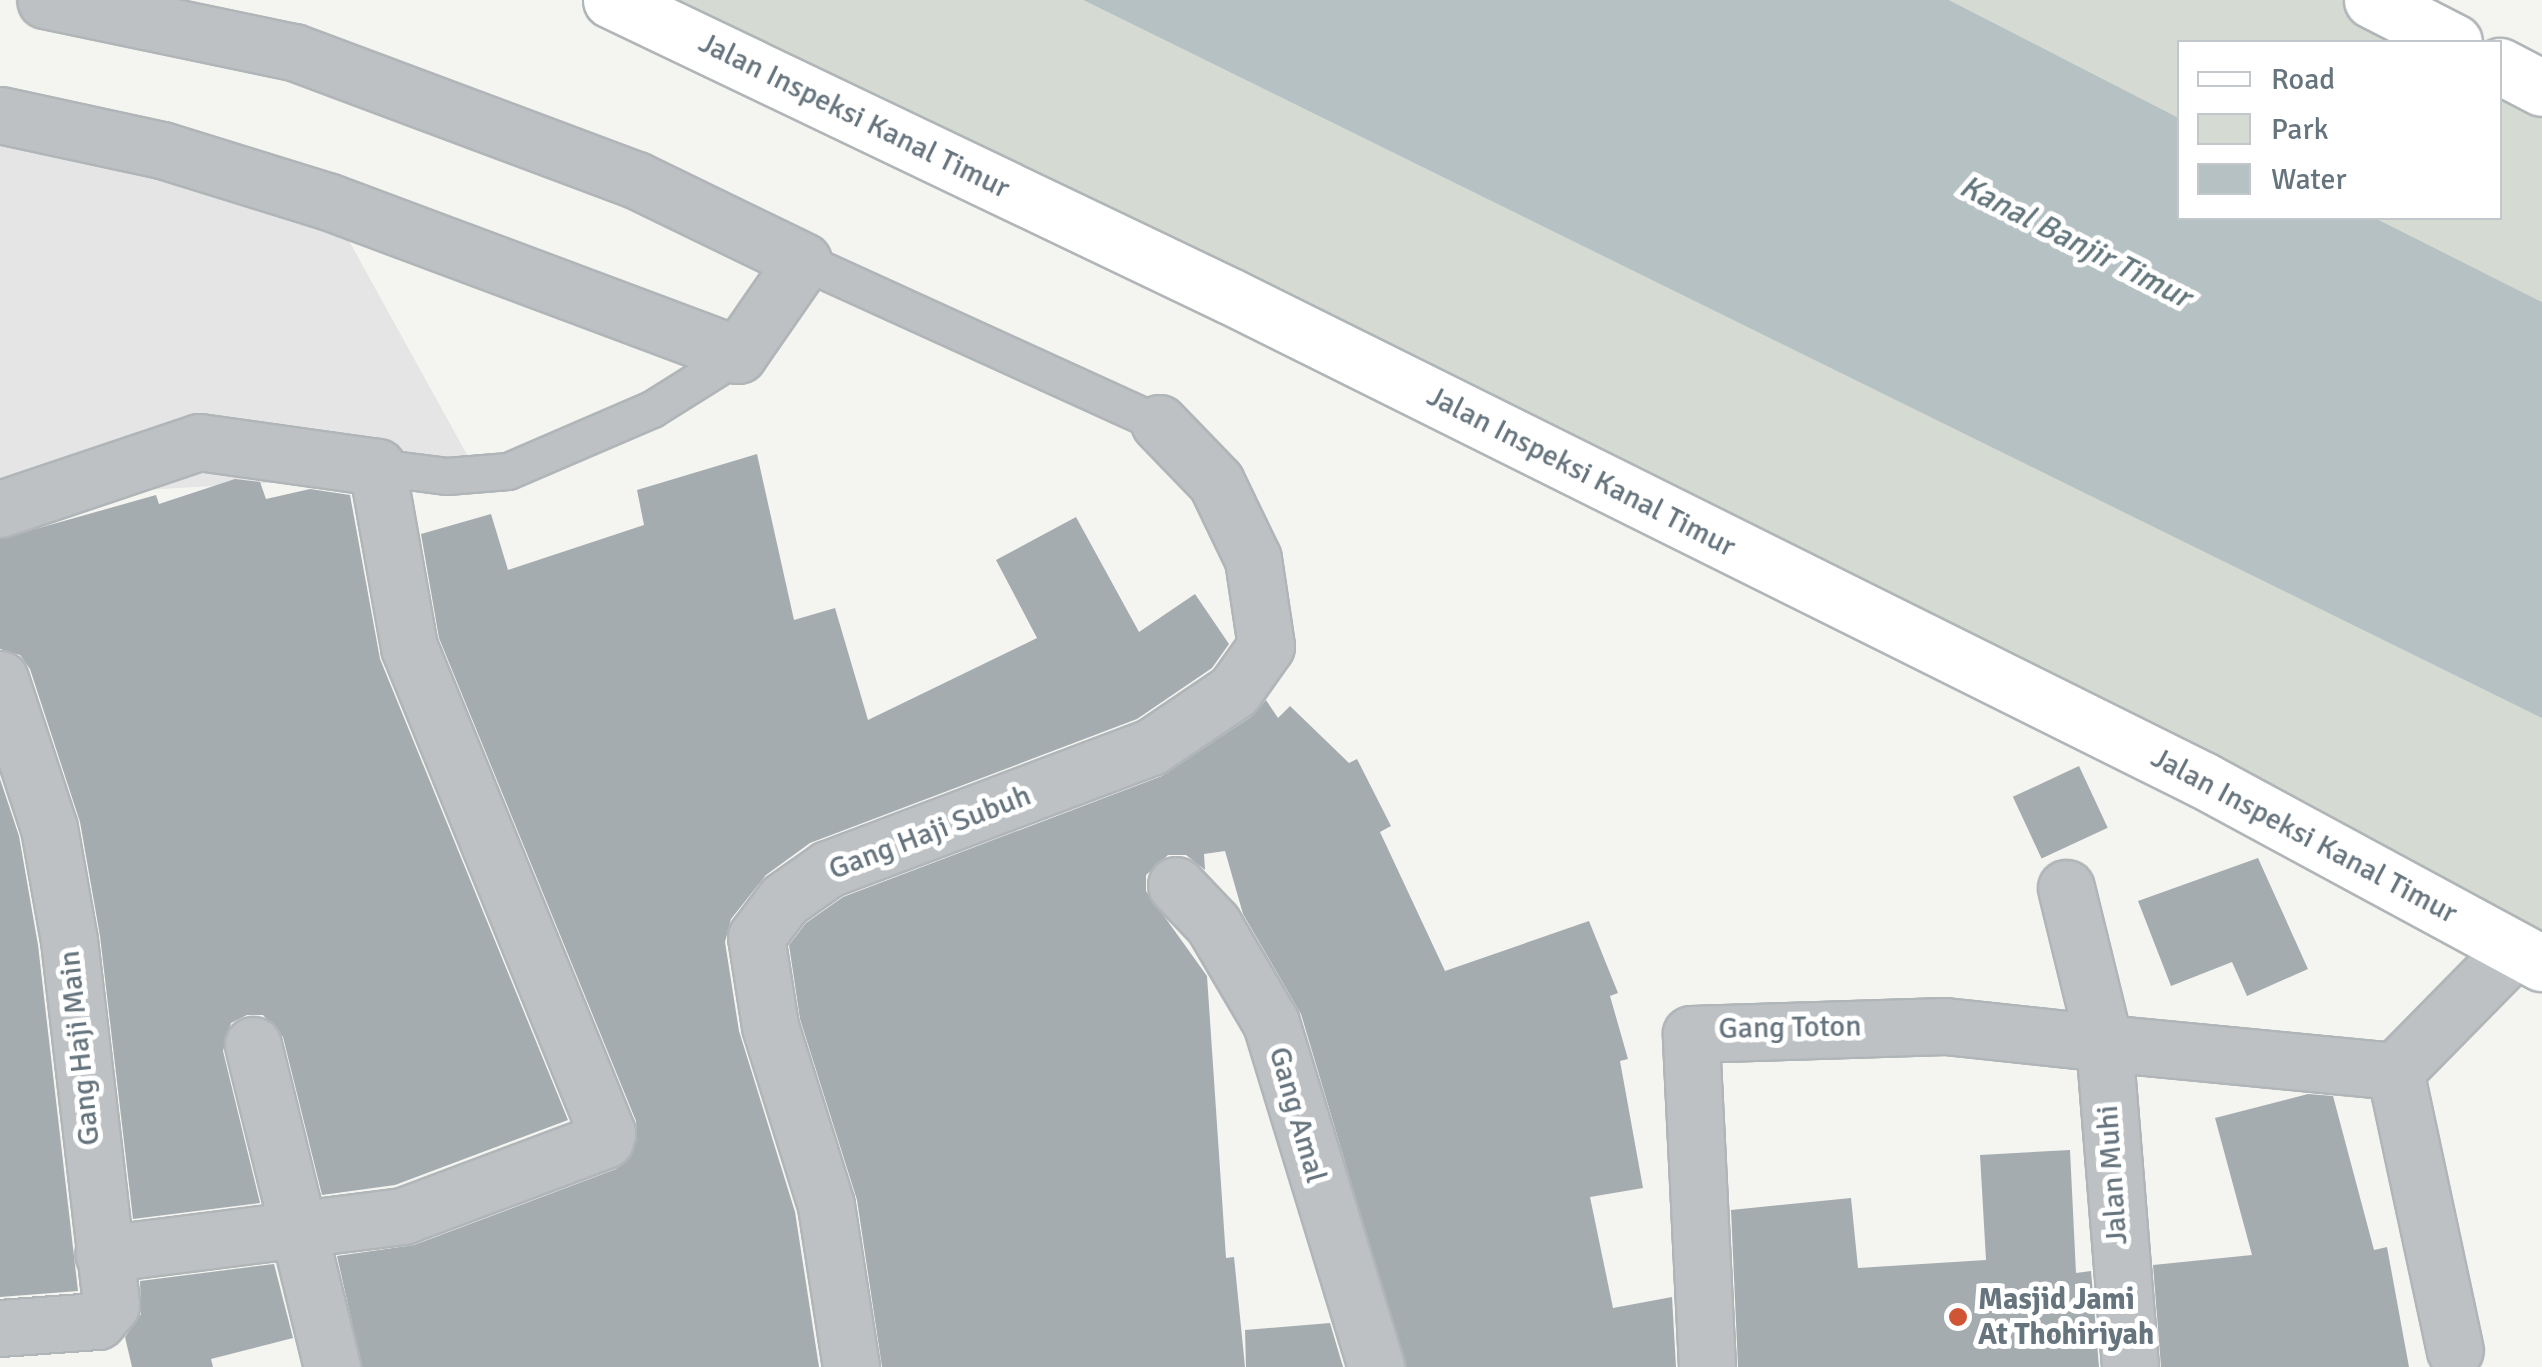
<!DOCTYPE html>
<html>
<head>
<meta charset="utf-8">
<style>
	body { margin:0 }
	#map { position:relative; width:2542px; height:1367px; overflow:hidden; background:#f4f4f0; font-family:Signika,sans-serif }
	div>[style] { position:absolute }
	.built>* { inset:0; background:#e4e5e4 }
	.green>* { inset:0; background:#d5dad2 }
	.water>* { inset:0; background:#b6c1c4 }
	.building>* { inset:0; background:#a4acb0; transform-origin:0 0 }
	.roads { filter:drop-shadow(2px 0 #b0b5b8) drop-shadow(-2px 0 #b0b5b8) drop-shadow(0 2px #b0b5b8) drop-shadow(0 -2px #b0b5b8) }
	.lane>* { height:35px; margin:-17.5px; padding:0 17.5px; transform-origin:17.5px; border-radius:17.5px; background:#bdc1c4 }
	.street>* { height:55px; margin:-27.5px; padding:0 27.5px; transform-origin:27.5px; border-radius:27.5px; background:#bdc1c4 }
	.secondary>* { height:55px; margin:-27.5px; padding:0 27.5px; transform-origin:27.5px; border-radius:27.5px; background:#fff }
	.dots>* { width:28px; height:28px; translate:-50% -50%; box-sizing:border-box; border:5px solid #fff; border-radius:50% }
	span { translate:-50% -50%; white-space:nowrap; text-align:center; line-height:1.15; -webkit-text-stroke:10px #fff; paint-order:stroke }
	.street-label { font-size:30px; color:#66747e }
	.poi-label { font-size:30px; color:#66747e; font-weight:700 }
	.left { translate:0 -50%; text-align:left }
	.water-label { font-size:32px; color:#62757b; font-style:italic }
	.legend { position:absolute; left:2177px; top:40px; width:325px; height:180px; box-sizing:border-box; background:#fff; border:2px solid #c2c7cb; margin:0; padding:12px 18px; list-style:none; font-size:30px; color:#66747e }
	.legend li { display:flex; align-items:center; gap:20px; height:50px }
	.legend b { width:50px; border:2px solid #c2c7cb }
</style>
</head>
<body>
<div id="map">
	<div class="built">
		<div style="clip-path:polygon(0 135px,327px 201px,476px 471px,110px 492px,0 535px)"></div>
	</div>
	<div class="green">
		<div style="clip-path:polygon(599px 0,1083px 0,2542px 717px,2542px 963px)"></div>
		<div style="clip-path:polygon(1949px 0,2367px 0,2452px 42px,2180px 42px,2179px 118px)"></div>
		<div style="clip-path:polygon(2500px 67px,2542px 88px,2542px 302px,2375px 218px,2500px 218px)"></div>
	</div>
	<div class="water">
		<div style="clip-path:polygon(1083px 0,1949px 0,2179px 118px,2180px 218px,2375px 218px,2542px 302px,2542px 718px)"></div>
	</div>
	<div class="building">
		<div style="clip-path:polygon(757px 454px,794px 620px,835px 608px,868px 720px,1037px 638px,996px 560px,1076px 517px,1139px 632px,1195px 594px,1229px 644px,1212px 668px,1137px 719px,810px 843px,766px 875px,731px 919px,725px 942px,739px 1031px,795px 1212px,819px 1367px,362px 1367px,337px 1256px,414px 1245px,616px 1169px,637px 1140px,636px 1121px,439px 638px,421px 534px,491px 514px,508px 570px,644px 525px,637px 490px)"></div>
		<div style="clip-path:polygon(235px 479px,260px 482px,266px 499px,310px 489px,350px 495px,380px 659px,568px 1120px,395px 1185px,322px 1195px,283px 1037px,263px 1015px,247px 1015px,231px 1023px,223px 1051px,260px 1203px,133px 1219px,100px 936px,80px 822px,30px 669px,20px 655px,0 649px,0 539px,156px 495px,159px 504px)"></div>
		<div style="clip-path:polygon(1266px 700px,1278px 718px,1290px 706px,1349px 763px,1357px 759px,1391px 826px,1380px 832px,1445px 971px,1589px 921px,1618px 993px,1610px 996px,1628px 1059px,1620px 1061px,1643px 1188px,1590px 1197px,1613px 1308px,1672px 1297px,1676px 1367px,1406px 1367px,1301px 1014px,1243px 914px,1225px 851px,1204px 854px,1205px 870px,1186px 855px,1168px 855px,1146px 875px,1146px 891px,1207px 976px,1226px 1258px,1234px 1257px,1245px 1367px,882px 1367px,857px 1200px,800px 1019px,789px 945px,806px 923px,843px 897px,1162px 776px,1251px 717px)"></div>
		<div style="left:2079px;top:766px;width:68px;height:73px;rotate:65deg"></div>
		<div style="clip-path:polygon(0 779px,19px 836px,38px 945px,78px 1291px,0 1297px)"></div>
		<div style="clip-path:polygon(2258px 858px,2308px 969px,2247px 996px,2232px 962px,2171px 986px,2138px 901px)"></div>
		<div style="clip-path:polygon(2308px 1094px,2333px 1096px,2374px 1250px,2387px 1247px,2409px 1367px,2161px 1367px,2153px 1265px,2252px 1255px,2215px 1118px)"></div>
		<div style="clip-path:polygon(2070px 1150px,2076px 1273px,2091px 1271px,2099px 1367px,1738px 1367px,1731px 1210px,1851px 1198px,1858px 1268px,1986px 1260px,1980px 1155px)"></div>
		<div style="clip-path:polygon(274px 1264px,293px 1338px,211px 1359px,213px 1367px,132px 1367px,125px 1337px,141px 1314px,140px 1281px)"></div>
		<div style="clip-path:polygon(1330px 1323px,1343px 1367px,1246px 1367px,1245px 1330px)"></div>
	</div>
	<div class="roads">
		<div class="lane">
			<div style="left:803px;top:261px;width:391px;rotate:24.5deg"></div>
			<div style="left:377px;top:467px;width:71px;rotate:7.3deg"></div>
			<div style="left:447px;top:476px;width:61px;rotate:-4.7deg"></div>
			<div style="left:508px;top:471px;width:157px;rotate:-23.3deg"></div>
			<div style="left:652px;top:409px;width:102px;rotate:-32.1deg"></div>
		</div>
		<div class="street">
			<div style="left:0;top:115px;width:166px;rotate:12.2deg"></div>
			<div style="left:162px;top:150px;width:173px;rotate:17.2deg"></div>
			<div style="left:327px;top:201px;width:439px;rotate:20.5deg"></div>
			<div style="left:738px;top:355px;width:114px;rotate:-55.3deg"></div>
			<div style="left:803px;top:261px;width:186px;rotate:-154.1deg"></div>
			<div style="left:636px;top:180px;width:366px;rotate:-159.5deg"></div>
			<div style="left:293px;top:52px;width:253px;rotate:-168.2deg"></div>
			<div style="left:0;top:509px;width:210px;rotate:-18.6deg"></div>
			<div style="left:199px;top:442px;width:180px;rotate:8deg"></div>
			<div style="left:377px;top:467px;width:183px;rotate:79.9deg"></div>
			<div style="left:409px;top:647px;width:525px;rotate:67.83deg"></div>
			<div style="left:607px;top:1133px;width:7px;rotate:106deg"></div>
			<div style="left:605px;top:1140px;width:216px;rotate:159.4deg"></div>
			<div style="left:403px;top:1216px;width:302px;rotate:172.8deg"></div>
			<div style="left:0;top:679px;width:157px;rotate:71.8deg"></div>
			<div style="left:49px;top:828px;width:114px;rotate:79.9deg"></div>
			<div style="left:69px;top:940px;width:367px;rotate:83.4deg"></div>
			<div style="left:111px;top:1305px;width:21px;rotate:131deg"></div>
			<div style="left:97px;top:1321px;width:97px;rotate:175.9deg"></div>
			<div style="left:1176px;top:885px;width:54px;rotate:46.5deg"></div>
			<div style="left:1213px;top:924px;width:115px;rotate:59.6deg"></div>
			<div style="left:1271px;top:1023px;width:360px;rotate:73deg"></div>
			<div style="left:2066px;top:888px;width:160px;rotate:76.2deg"></div>
			<div style="left:2104px;top:1043px;width:292px;rotate:5.5deg"></div>
			<div style="left:2395px;top:1071px;width:171px;rotate:-45.5deg"></div>
			<div style="left:253px;top:1045px;width:332px;rotate:76.2deg"></div>
			<div style="left:2395px;top:1071px;width:285px;rotate:77.9deg"></div>
			<div style="left:851px;top:1367px;width:164px;rotate:-98.8deg"></div>
			<div style="left:826px;top:1205px;width:188px;rotate:-107.4deg"></div>
			<div style="left:770px;top:1026px;width:90px;rotate:-98.9deg"></div>
			<div style="left:756px;top:937px;width:46px;rotate:-52.9deg"></div>
			<div style="left:784px;top:900px;width:54px;rotate:-35.2deg"></div>
			<div style="left:828px;top:869px;width:345px;rotate:-20.7deg"></div>
			<div style="left:1151px;top:747px;width:100px;rotate:-34deg"></div>
			<div style="left:1234px;top:691px;width:55px;rotate:-54.6deg"></div>
			<div style="left:1266px;top:646px;width:88px;rotate:-98.5deg"></div>
			<div style="left:1253px;top:559px;width:85px;rotate:-115.7deg"></div>
			<div style="left:1216px;top:482px;width:82px;rotate:-134deg"></div>
			<div style="left:1707px;top:1367px;width:333px;rotate:-92.8deg"></div>
			<div style="left:1691px;top:1034px;width:254px;rotate:-1.8deg"></div>
			<div style="left:1945px;top:1026px;width:160px;rotate:6.1deg"></div>
			<div style="left:2104px;top:1043px;width:325px;rotate:85.4deg"></div>
		</div>
		<div class="secondary">
			<div style="left:611px;top:0;width:686px;rotate:25.56deg"></div>
			<div style="left:1230px;top:296px;width:1087px;rotate:26.45deg"></div>
			<div style="left:2203px;top:780px;width:385px;rotate:28.4deg"></div>
			<div style="left:2372px;top:0;width:92px;rotate:27.1deg"></div>
			<div style="left:2500px;top:66px;width:47px;rotate:27.6deg"></div>
		</div>
	</div>
	<div class="dots">
		<div style="left:1958px;top:1317px;background:#cf5535"></div>
	</div>
	<div class="street-label">
		<span style="left:854px;top:116px;rotate:26deg">Jalan Inspeksi Kanal Timur</span>
		<span style="left:1581px;top:472px;rotate:27deg">Jalan Inspeksi Kanal Timur</span>
		<span style="left:930px;top:833px;rotate:-21deg">Gang Haji Subuh</span>
		<span style="left:2304px;top:836px;rotate:28deg">Jalan Inspeksi Kanal Timur</span>
		<span style="left:1790px;top:1028px;rotate:-1deg">Gang Toton</span>
		<span style="left:80px;top:1048px;rotate:-96deg">Gang Haji Main</span>
		<span style="left:1297px;top:1115px;rotate:74deg">Gang Amal</span>
		<span style="left:2113px;top:1175px;rotate:-94deg">Jalan Muhi</span>
	</div>
	<div class="poi-label">
		<span class="left" style="left:1978px;top:1317px">Masjid Jami<br>At Thohiriyah</span>
	</div>
	<div class="water-label">
		<span style="left:2075px;top:242px;rotate:27deg">Kanal Banjir Timur</span>
	</div>
	<ul class="legend">
	<li><b style="height:12px;background:#fff"></b>Road</li>
	<li><b style="height:28px;background:#d5dad2"></b>Park</li>
	<li><b style="height:28px;background:#b6c1c4"></b>Water</li>
	</ul>
</div>
</body>
</html>
